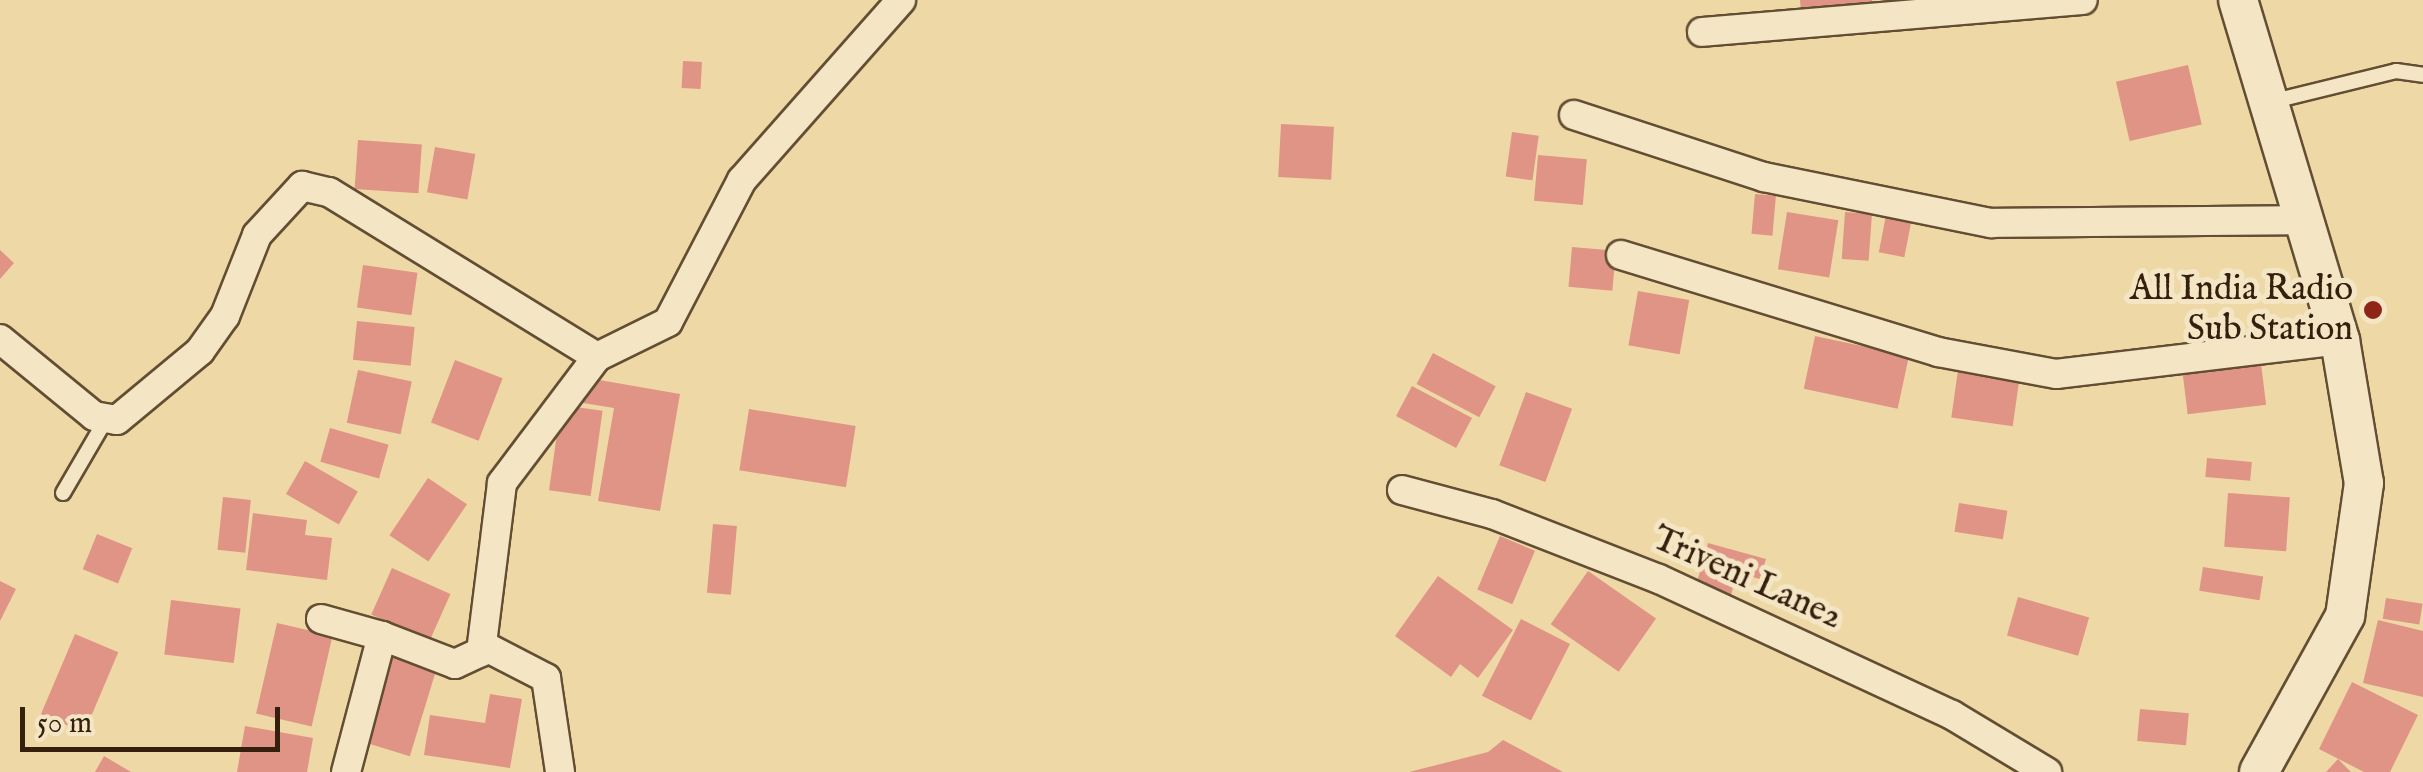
<!DOCTYPE html>
<html>
<head>
<meta charset="utf-8">
<style>
	body { margin:0 }
	#map { position:relative; width:2423px; height:772px; overflow:hidden; background:#eed8a6; font-family:"IM FELL English",serif }
	div>[style] { position:absolute }
	.building>* { inset:0; background:#e09486; transform-origin:0 0 }
	.roads { filter:drop-shadow(2px 0 #634e33) drop-shadow(-2px 0 #634e33) drop-shadow(0 2px #634e33) drop-shadow(0 -2px #634e33) }
	.service>* { height:14px; margin:-7px; padding:0 7px; transform-origin:7px; border-radius:7px; background:#f4e6c5 }
	.minor>* { height:28px; margin:-14px; padding:0 14px; transform-origin:14px; border-radius:14px; background:#f4e6c5 }
	.secondary>* { height:38px; margin:-19px; padding:0 19px; transform-origin:19px; border-radius:19px; background:#f4e6c5 }
	.dots>* { width:28px; height:28px; translate:-50% -50%; box-sizing:border-box; border:5px solid #f4e6c5; border-radius:50% }
	span { translate:-50% -50%; white-space:nowrap; text-align:center; line-height:1.15; -webkit-text-stroke:10px #f4e6c5; paint-order:stroke }
	.poi-label { font-size:35px; color:#35200d }
	.right { translate:-100% -50%; text-align:right }
	.street-label { font-size:35px; color:#35200d }
	.scale { position:absolute; left:20px; top:707px; width:260px; height:45px; box-sizing:border-box; border:5px solid #35200d; border-top:0; padding-left:12px; font-size:30px; line-height:35px; white-space:nowrap; color:#35200d; -webkit-text-stroke:8px #f4e6c5; paint-order:stroke }
</style>
</head>
<body>
<div id="map">
	<div class="building">
		<div style="clip-path:polygon(1800px 0,1872px 0,1872px 5px,1801px 11px)"></div>
		<div style="left:683px;top:61px;width:19px;height:27px;rotate:3deg"></div>
		<div style="left:2188px;top:65px;width:61px;height:74px;rotate:77deg"></div>
		<div style="left:1281px;top:124px;width:53px;height:53px;rotate:3deg"></div>
		<div style="left:1512px;top:132px;width:27px;height:45px;rotate:8deg"></div>
		<div style="left:358px;top:140px;width:64px;height:49px;rotate:4deg"></div>
		<div style="left:435px;top:147px;width:41px;height:46px;rotate:10deg"></div>
		<div style="left:1538px;top:155px;width:49px;height:46px;rotate:5deg"></div>
		<div style="left:1755px;top:194px;width:21px;height:40px;rotate:5deg"></div>
		<div style="left:1887px;top:210px;width:26px;height:43px;rotate:11deg"></div>
		<div style="left:1787px;top:212px;width:52px;height:58px;rotate:9deg"></div>
		<div style="left:1845px;top:212px;width:27px;height:47px;rotate:4deg"></div>
		<div style="left:1572px;top:247px;width:44px;height:40px;rotate:5deg"></div>
		<div style="clip-path:polygon(0 250px,14px 263px,0 279px)"></div>
		<div style="left:363px;top:265px;width:55px;height:43px;rotate:8deg"></div>
		<div style="left:1638px;top:291px;width:52px;height:55px;rotate:10deg"></div>
		<div style="left:357px;top:321px;width:58px;height:39px;rotate:6deg"></div>
		<div style="left:1815px;top:336px;width:96px;height:54px;rotate:12deg"></div>
		<div style="left:1433px;top:353px;width:71px;height:35px;rotate:28deg"></div>
		<div style="left:2260px;top:355px;width:50px;height:79px;rotate:83deg"></div>
		<div style="left:455px;top:360px;width:51px;height:67px;rotate:21deg"></div>
		<div style="left:358px;top:370px;width:55px;height:54px;rotate:12deg"></div>
		<div style="left:1958px;top:370px;width:62px;height:48px;rotate:8deg"></div>
		<div style="clip-path:polygon(582px 377px,680px 394px,660px 511px,598px 501px,614px 408px,577px 402px)"></div>
		<div style="left:1412px;top:386px;width:68px;height:34px;rotate:28deg"></div>
		<div style="left:1526px;top:392px;width:49px;height:78px;rotate:20deg"></div>
		<div style="left:561px;top:405px;width:42px;height:86px;rotate:8deg"></div>
		<div style="left:749px;top:409px;width:108px;height:62px;rotate:9deg"></div>
		<div style="left:330px;top:428px;width:61px;height:35px;rotate:16deg"></div>
		<div style="left:2207px;top:458px;width:45px;height:19px;rotate:5deg"></div>
		<div style="left:305px;top:461px;width:61px;height:38px;rotate:30deg"></div>
		<div style="left:428px;top:478px;width:47px;height:69px;rotate:34deg"></div>
		<div style="left:2228px;top:493px;width:62px;height:54px;rotate:4deg"></div>
		<div style="left:223px;top:497px;width:28px;height:53px;rotate:6deg"></div>
		<div style="left:1959px;top:503px;width:49px;height:29px;rotate:9deg"></div>
		<div style="clip-path:polygon(253px 513px,307px 520px,305px 535px,332px 538px,327px 580px,246px 570px)"></div>
		<div style="left:713px;top:524px;width:24px;height:69px;rotate:5deg"></div>
		<div style="left:97px;top:534px;width:38px;height:38px;rotate:22deg"></div>
		<div style="left:1500px;top:536px;width:38px;height:58px;rotate:23deg"></div>
		<div style="clip-path:polygon(1708px 543px,1766px 559px,1760px 579px,1737px 573px,1730px 599px,1695px 589px)"></div>
		<div style="left:2203px;top:567px;width:61px;height:24px;rotate:9deg"></div>
		<div style="left:392px;top:568px;width:64px;height:51px;rotate:24deg"></div>
		<div style="left:1588px;top:571px;width:83px;height:65px;rotate:35deg"></div>
		<div style="clip-path:polygon(1438px 576px,1513px 630px,1478px 678px,1460px 664px,1451px 677px,1395px 636px)"></div>
		<div style="clip-path:polygon(0 581px,16px 589px,0 621px)"></div>
		<div style="left:2018px;top:597px;width:74px;height:40px;rotate:16deg"></div>
		<div style="left:2386px;top:598px;width:37px;height:21px;rotate:9deg"></div>
		<div style="left:171px;top:600px;width:70px;height:55px;rotate:7deg"></div>
		<div style="left:1521px;top:619px;width:55px;height:86px;rotate:27deg"></div>
		<div style="clip-path:polygon(2378px 620px,2423px 631px,2423px 697px,2363px 683px)"></div>
		<div style="left:277px;top:623px;width:57px;height:93px;rotate:13deg"></div>
		<div style="left:75px;top:634px;width:47px;height:87px;rotate:23deg"></div>
		<div style="left:387px;top:653px;width:52px;height:92px;rotate:17deg"></div>
		<div style="clip-path:polygon(2352px 682px,2418px 715px,2390px 772px,2364px 772px,2319px 749px)"></div>
		<div style="clip-path:polygon(490px 694px,522px 699px,510px 768px,424px 755px,430px 715px,485px 723px)"></div>
		<div style="left:2140px;top:709px;width:49px;height:32px;rotate:5deg"></div>
		<div style="clip-path:polygon(245px 726px,313px 738px,307px 772px,237px 772px)"></div>
		<div style="clip-path:polygon(1503px 740px,1563px 772px,1409px 772px,1488px 752px)"></div>
		<div style="clip-path:polygon(104px 756px,131px 772px,95px 772px)"></div>
		<div style="clip-path:polygon(2338px 759px,2351px 772px,2326px 772px)"></div>
	</div>
	<div class="roads">
		<div class="service">
			<div style="left:2274px;top:101px;width:126px;rotate:-13.8deg"></div>
			<div style="left:2396px;top:71px;width:27px;rotate:8deg"></div>
			<div style="left:63px;top:493px;width:83px;rotate:-59.7deg"></div>
		</div>
		<div class="minor">
			<div style="left:1702px;top:32px;width:382px;rotate:-4.8deg"></div>
			<div style="left:1574px;top:115px;width:200px;rotate:18.1deg"></div>
			<div style="left:1764px;top:177px;width:232px;rotate:11.5deg"></div>
			<div style="left:1991px;top:223px;width:316px;rotate:-0.5deg"></div>
			<div style="left:1621px;top:255px;width:332px;rotate:17deg"></div>
			<div style="left:1938px;top:352px;width:120px;rotate:10.6deg"></div>
			<div style="left:2056px;top:374px;width:286px;rotate:-6.8deg"></div>
			<div style="left:0;top:339px;width:122px;rotate:39.3deg"></div>
			<div style="left:94px;top:416px;width:23px;rotate:10deg"></div>
			<div style="left:117px;top:420px;width:108px;rotate:-39.7deg"></div>
			<div style="left:200px;top:351px;width:43px;rotate:-54.5deg"></div>
			<div style="left:225px;top:316px;width:87px;rotate:-68.4deg"></div>
			<div style="left:257px;top:235px;width:67px;rotate:-47.4deg"></div>
			<div style="left:302px;top:186px;width:28px;rotate:13deg"></div>
			<div style="left:329px;top:192px;width:315px;rotate:31.6deg"></div>
			<div style="left:597px;top:357px;width:79px;rotate:-26.2deg"></div>
			<div style="left:668px;top:322px;width:160px;rotate:-62.5deg"></div>
			<div style="left:742px;top:180px;width:240px;rotate:-48.5deg"></div>
			<div style="left:1402px;top:490px;width:93px;rotate:14.9deg"></div>
			<div style="left:1492px;top:514px;width:179px;rotate:21.3deg"></div>
			<div style="left:1659px;top:579px;width:323px;rotate:24.9deg"></div>
			<div style="left:1952px;top:715px;width:111px;rotate:31deg"></div>
			<div style="left:321px;top:619px;width:63px;rotate:15.6deg"></div>
			<div style="left:484px;top:646px;width:70px;rotate:27.3deg"></div>
			<div style="left:546px;top:678px;width:95px;rotate:81.5deg"></div>
			<div style="left:346px;top:772px;width:141px;rotate:-75.2deg"></div>
			<div style="left:382px;top:636px;width:78px;rotate:21deg"></div>
			<div style="left:455px;top:664px;width:29px;rotate:-25deg"></div>
			<div style="left:481px;top:652px;width:170px;rotate:-82.9deg"></div>
			<div style="left:502px;top:483px;width:158px;rotate:-53deg"></div>
		</div>
		<div class="secondary">
			<div style="left:2238px;top:0;width:355px;rotate:73.3deg"></div>
			<div style="left:2340px;top:340px;width:145px;rotate:80.5deg"></div>
			<div style="left:2364px;top:483px;width:134px;rotate:98.1deg"></div>
			<div style="left:2345px;top:616px;width:178px;rotate:118.9deg"></div>
		</div>
	</div>
	<div class="dots">
		<div style="left:2373px;top:310px;background:#8f2418"></div>
	</div>
	<div class="poi-label">
		<span class="right" style="left:2353px;top:310px">All India Radio<br>Sub Station</span>
	</div>
	<div class="street-label">
		<span style="left:1747px;top:579px;rotate:24deg">Triveni Lane2</span>
	</div>
	<div class="scale">50 m</div>
</div>
</body>
</html>
